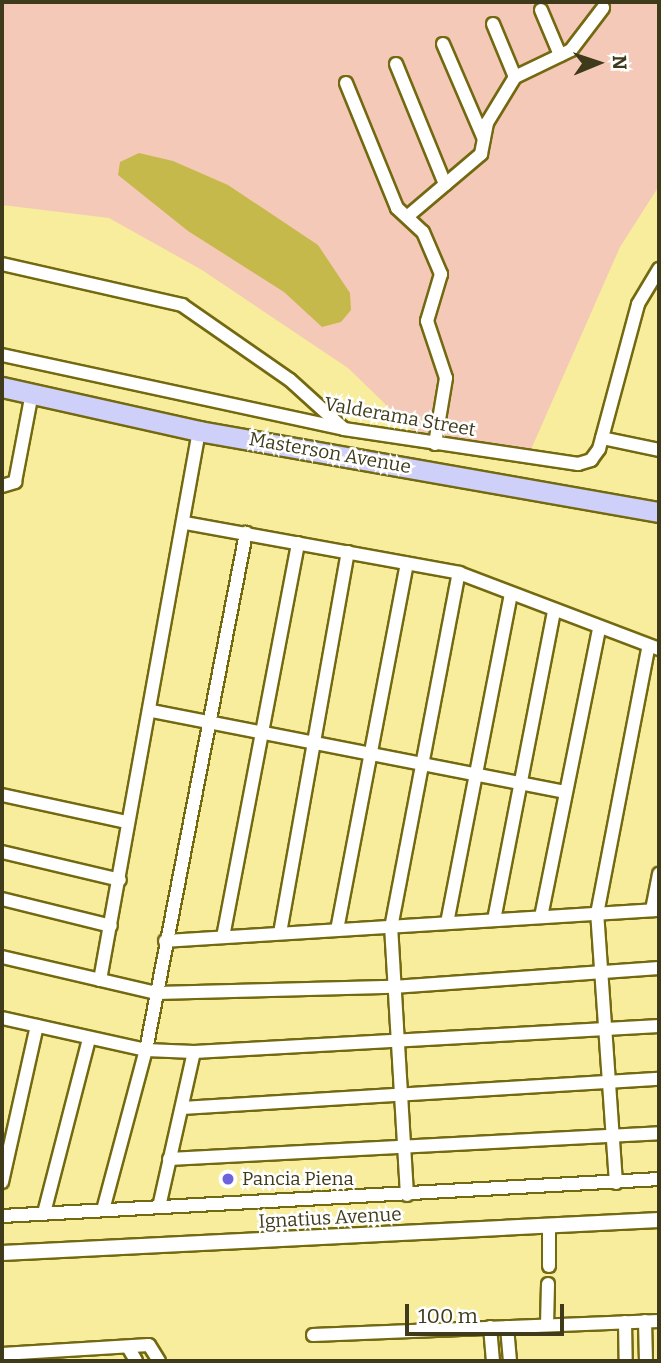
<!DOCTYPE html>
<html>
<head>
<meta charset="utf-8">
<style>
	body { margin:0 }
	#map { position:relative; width:661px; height:1363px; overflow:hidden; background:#f7ed9c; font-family:Bitter,serif }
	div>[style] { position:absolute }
	.green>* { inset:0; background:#f5c9b7 }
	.water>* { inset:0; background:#c6b94b }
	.roads { filter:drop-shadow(2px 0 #736910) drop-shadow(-2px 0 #736910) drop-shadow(0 2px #736910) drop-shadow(0 -2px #736910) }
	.minor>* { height:12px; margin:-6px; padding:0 6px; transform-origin:6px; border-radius:6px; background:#fff }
	.tertiary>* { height:14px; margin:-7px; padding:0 7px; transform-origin:7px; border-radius:7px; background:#fff }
	.primary>* { height:19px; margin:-9.5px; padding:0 9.5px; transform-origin:9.5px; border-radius:9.5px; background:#cfd0fa }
	.dots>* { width:19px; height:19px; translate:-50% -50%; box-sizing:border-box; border:4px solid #fff; border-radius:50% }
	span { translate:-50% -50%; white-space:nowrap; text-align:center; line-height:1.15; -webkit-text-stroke:5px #fff; paint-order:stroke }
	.street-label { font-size:19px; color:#3f3b1a }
	.poi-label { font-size:19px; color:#3f3b1a }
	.left { translate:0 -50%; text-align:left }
	.frame { position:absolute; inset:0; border:4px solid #3f3b1a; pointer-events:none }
	.north { position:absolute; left:563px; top:28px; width:70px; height:70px; -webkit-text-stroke:5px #fff; paint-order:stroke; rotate:88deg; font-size:19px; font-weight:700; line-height:28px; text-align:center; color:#3f3b1a }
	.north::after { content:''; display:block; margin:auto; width:24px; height:32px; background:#3f3b1a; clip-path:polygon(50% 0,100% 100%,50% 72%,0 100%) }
	.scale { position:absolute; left:405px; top:1304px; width:159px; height:32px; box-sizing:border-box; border:4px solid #3f3b1a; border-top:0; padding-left:9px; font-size:21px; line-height:24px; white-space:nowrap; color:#3f3b1a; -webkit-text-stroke:5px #fff; paint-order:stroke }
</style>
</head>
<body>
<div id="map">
	<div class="green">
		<div style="clip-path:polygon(2px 2px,659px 2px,659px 186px,620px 247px,529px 454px,412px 430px,348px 368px,202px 270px,109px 218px,2px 205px)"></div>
	</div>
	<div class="water">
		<div style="clip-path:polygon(139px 153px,173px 161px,228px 185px,318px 245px,350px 293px,351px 310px,341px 322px,322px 327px,284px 292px,188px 231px,118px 175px,120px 162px)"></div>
	</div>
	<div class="roads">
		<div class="minor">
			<div style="left:541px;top:10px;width:49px;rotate:67.1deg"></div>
			<div style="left:493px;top:24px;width:57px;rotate:67.5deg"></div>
			<div style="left:443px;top:44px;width:103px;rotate:66.7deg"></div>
			<div style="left:396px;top:64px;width:130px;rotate:67.8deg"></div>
			<div style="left:346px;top:83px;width:135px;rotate:67.8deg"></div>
			<div style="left:397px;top:208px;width:35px;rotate:43deg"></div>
			<div style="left:423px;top:232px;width:46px;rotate:66.8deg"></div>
			<div style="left:441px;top:274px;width:49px;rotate:106.6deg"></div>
			<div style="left:427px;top:321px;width:60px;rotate:71.6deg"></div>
			<div style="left:446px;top:378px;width:67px;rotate:99.5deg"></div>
			<div style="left:408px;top:216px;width:96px;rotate:-40.3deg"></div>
			<div style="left:481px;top:154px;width:32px;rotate:-79deg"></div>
			<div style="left:487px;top:123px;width:54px;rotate:-58.7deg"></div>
			<div style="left:515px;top:77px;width:62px;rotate:-25.7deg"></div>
			<div style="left:571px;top:50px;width:53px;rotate:-52.7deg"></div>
			<div style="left:2px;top:264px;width:185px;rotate:12.8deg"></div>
			<div style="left:182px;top:305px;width:131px;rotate:34.8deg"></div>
			<div style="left:290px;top:380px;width:73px;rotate:42.2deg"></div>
			<div style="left:2px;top:355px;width:350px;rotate:12.2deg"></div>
			<div style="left:344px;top:429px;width:237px;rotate:8.5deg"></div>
			<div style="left:578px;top:464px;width:14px;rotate:-17deg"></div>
			<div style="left:591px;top:460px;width:14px;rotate:-54deg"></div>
			<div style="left:599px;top:449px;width:150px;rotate:-74.9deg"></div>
			<div style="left:638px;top:304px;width:41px;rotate:-59deg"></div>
			<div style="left:602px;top:438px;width:58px;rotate:11.9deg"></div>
			<div style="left:2px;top:486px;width:14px;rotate:-17deg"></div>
			<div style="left:15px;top:482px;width:91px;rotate:-79.2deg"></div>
			<div style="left:185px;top:523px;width:279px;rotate:10.3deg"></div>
			<div style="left:459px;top:573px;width:214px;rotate:20.8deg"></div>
			<div style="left:152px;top:711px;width:421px;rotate:11.1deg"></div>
			<div style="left:2px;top:795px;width:128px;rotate:12.2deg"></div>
			<div style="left:2px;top:852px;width:121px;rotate:13.3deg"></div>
			<div style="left:2px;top:899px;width:112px;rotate:13.9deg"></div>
			<div style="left:652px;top:910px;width:37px;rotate:-79deg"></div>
			<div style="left:541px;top:917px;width:294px;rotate:-78.6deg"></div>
			<div style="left:494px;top:920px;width:316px;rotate:-79deg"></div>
			<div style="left:447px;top:923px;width:335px;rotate:-79deg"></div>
			<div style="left:337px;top:930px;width:373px;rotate:-79.2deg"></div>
			<div style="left:280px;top:933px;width:387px;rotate:-79.9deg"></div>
			<div style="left:223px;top:937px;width:401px;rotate:-79.2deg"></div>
			<div style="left:165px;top:941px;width:495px;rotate:-3.6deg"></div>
			<div style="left:2px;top:957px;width:159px;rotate:13.1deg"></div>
			<div style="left:157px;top:993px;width:236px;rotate:-1.5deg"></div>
			<div style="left:393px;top:987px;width:267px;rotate:-4.1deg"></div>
			<div style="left:100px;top:980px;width:558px;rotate:-79.78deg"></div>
			<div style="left:2px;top:1018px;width:148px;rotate:12.5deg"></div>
			<div style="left:146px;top:1050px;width:48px;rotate:2.4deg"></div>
			<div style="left:194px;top:1052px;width:466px;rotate:-3.2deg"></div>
			<div style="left:182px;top:1108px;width:478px;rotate:-3.5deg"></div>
			<div style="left:169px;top:1159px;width:491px;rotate:-3deg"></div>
			<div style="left:2px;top:1182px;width:160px;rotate:-77.4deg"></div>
			<div style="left:616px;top:1183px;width:270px;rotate:-94deg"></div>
			<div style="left:597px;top:914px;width:271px;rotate:-79.1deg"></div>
			<div style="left:407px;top:1195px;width:267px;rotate:-93.4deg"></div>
			<div style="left:391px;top:928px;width:361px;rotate:-79.2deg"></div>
			<div style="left:159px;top:1207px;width:159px;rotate:-77.3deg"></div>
			<div style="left:103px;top:1210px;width:166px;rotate:-75deg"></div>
			<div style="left:146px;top:1050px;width:527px;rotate:-79.05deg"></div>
			<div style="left:44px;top:1213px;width:180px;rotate:-75.5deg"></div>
			<div style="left:2px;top:1216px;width:658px;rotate:-3.22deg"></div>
			<div style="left:549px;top:1226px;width:40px;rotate:90deg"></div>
			<div style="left:645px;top:1321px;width:40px;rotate:88.6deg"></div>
			<div style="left:625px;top:1322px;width:39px;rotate:89deg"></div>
			<div style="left:547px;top:1325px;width:41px;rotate:-88.6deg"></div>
			<div style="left:490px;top:1327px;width:34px;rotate:85deg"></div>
			<div style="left:507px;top:1327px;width:34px;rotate:85deg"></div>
			<div style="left:313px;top:1335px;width:346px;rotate:-2.3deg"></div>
			<div style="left:128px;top:1347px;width:16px;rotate:60deg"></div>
			<div style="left:2px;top:1354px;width:147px;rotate:-3.5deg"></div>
			<div style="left:149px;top:1345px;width:19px;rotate:58deg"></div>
		</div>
		<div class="tertiary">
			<div style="left:2px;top:1253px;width:658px;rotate:-2.88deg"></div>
		</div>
		<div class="primary">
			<div style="left:2px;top:387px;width:202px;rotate:12.6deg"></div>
			<div style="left:199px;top:431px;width:467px;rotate:10deg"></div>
		</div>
	</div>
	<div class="dots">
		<div style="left:228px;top:1179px;background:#6c63dd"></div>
	</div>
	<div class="street-label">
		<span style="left:400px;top:417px;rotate:10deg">Valderama Street</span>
		<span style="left:330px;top:453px;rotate:10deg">Masterson Avenue</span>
		<span style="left:330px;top:1218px;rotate:-3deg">Ignatius Avenue</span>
	</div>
	<div class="poi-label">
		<span class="left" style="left:242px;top:1179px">Pancia Piena</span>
	</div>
	<div class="frame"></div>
	<div class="north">N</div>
	<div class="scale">100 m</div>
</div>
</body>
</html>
